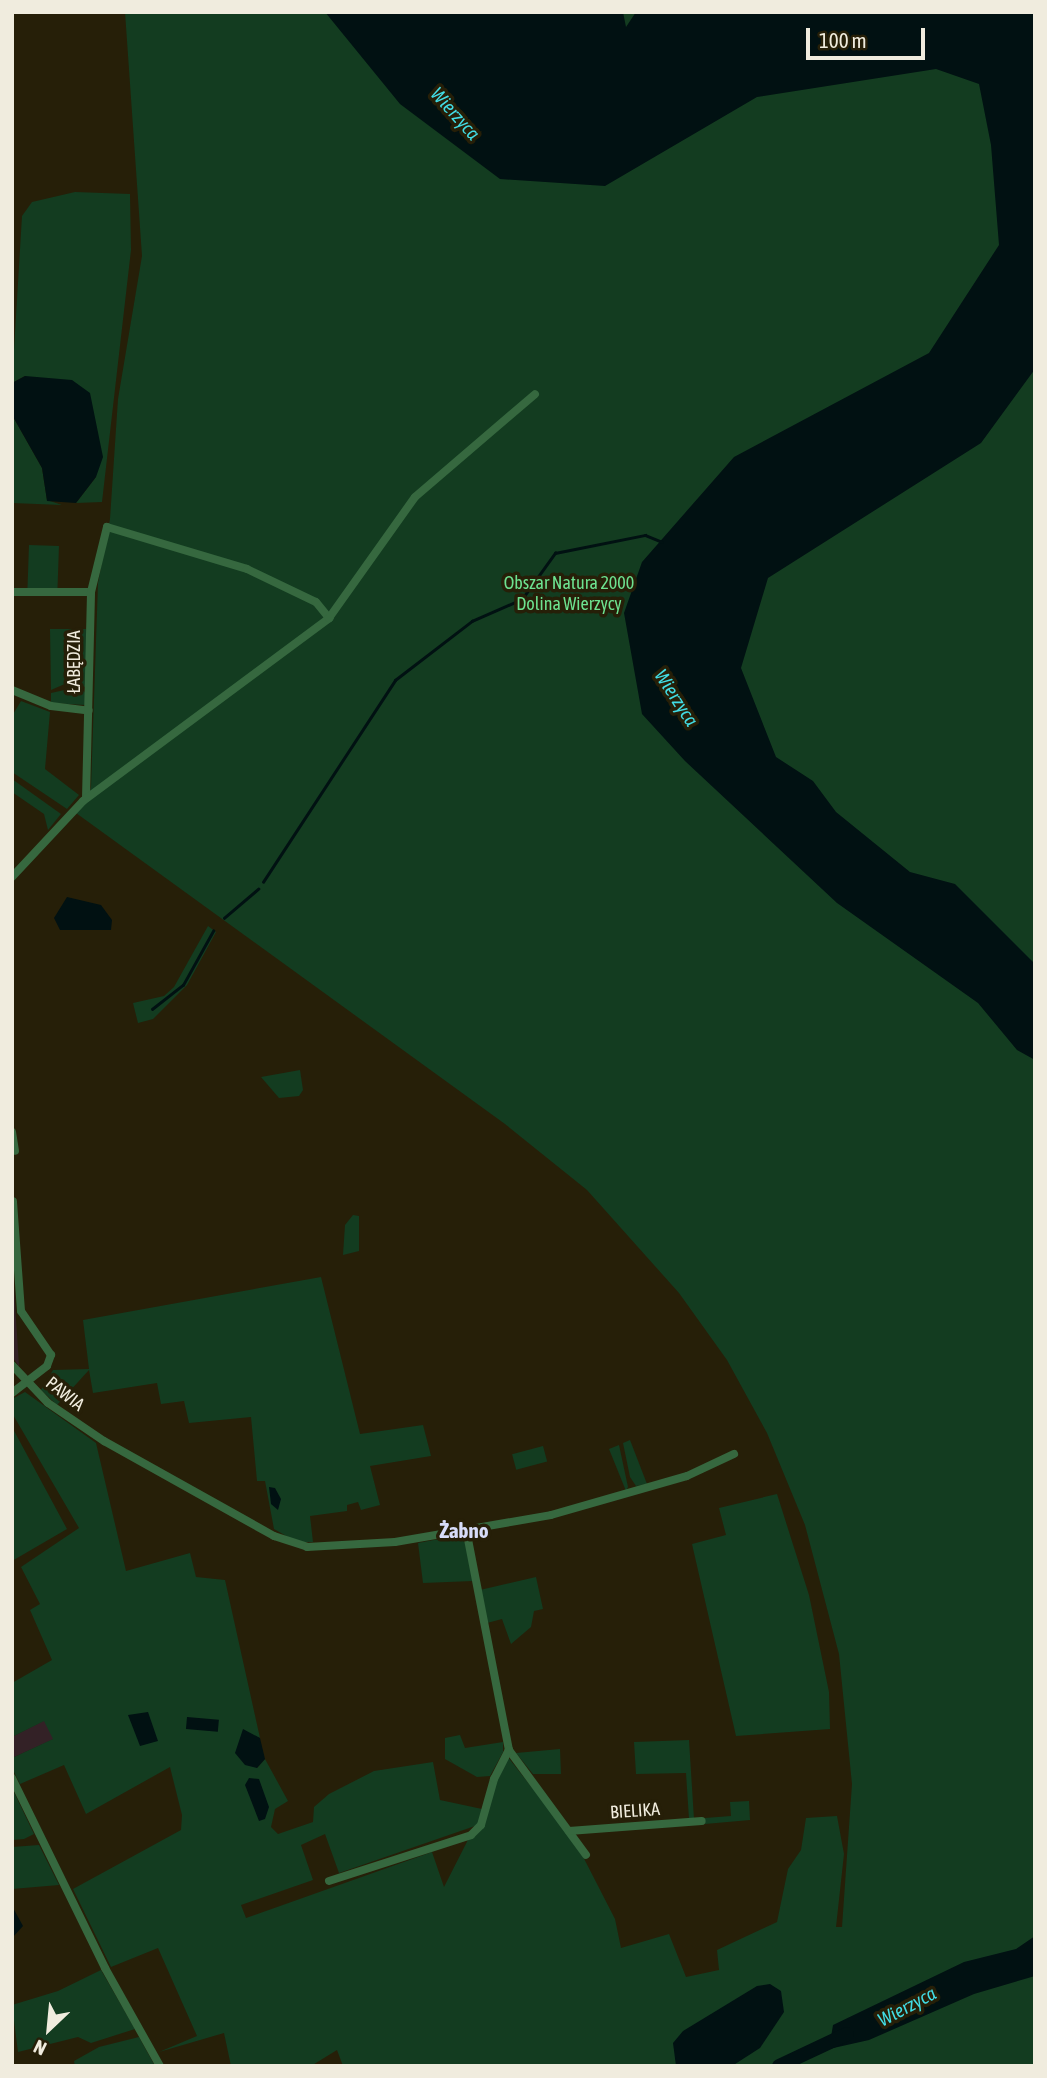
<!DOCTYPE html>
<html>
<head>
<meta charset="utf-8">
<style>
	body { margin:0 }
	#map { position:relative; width:1047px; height:2078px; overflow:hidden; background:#261f08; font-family:"Asap Condensed",sans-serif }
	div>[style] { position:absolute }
	.industrial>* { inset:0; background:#332126 }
	.green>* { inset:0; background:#133c20; transform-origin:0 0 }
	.water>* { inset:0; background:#011112; transform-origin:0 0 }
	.stream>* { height:2.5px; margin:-1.25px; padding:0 1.25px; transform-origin:1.25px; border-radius:1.25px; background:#011112 }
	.river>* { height:14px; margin:-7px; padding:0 7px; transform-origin:7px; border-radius:7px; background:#011112 }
	.minor>* { height:8px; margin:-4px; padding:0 4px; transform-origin:4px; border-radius:4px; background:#36683f }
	span { translate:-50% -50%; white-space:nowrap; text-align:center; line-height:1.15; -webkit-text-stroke:7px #261f08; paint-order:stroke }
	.park-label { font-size:18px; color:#6de290 }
	.street-label { font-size:18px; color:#f0ecde }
	.water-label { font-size:19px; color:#42dde5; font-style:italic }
	.quarter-label { font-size:21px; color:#d7dcf9; font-weight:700 }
	.frame { position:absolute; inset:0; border:14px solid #f0ecde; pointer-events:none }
	.north { position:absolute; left:14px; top:1994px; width:70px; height:70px; -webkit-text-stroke:5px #261f08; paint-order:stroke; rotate:206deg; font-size:19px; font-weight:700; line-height:28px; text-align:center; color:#f0ecde }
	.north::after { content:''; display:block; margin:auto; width:24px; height:32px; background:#f0ecde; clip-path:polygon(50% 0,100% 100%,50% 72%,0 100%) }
	.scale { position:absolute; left:806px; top:28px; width:119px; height:32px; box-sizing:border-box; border:4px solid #f0ecde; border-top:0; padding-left:9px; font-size:21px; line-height:24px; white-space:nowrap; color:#f0ecde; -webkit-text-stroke:5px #261f08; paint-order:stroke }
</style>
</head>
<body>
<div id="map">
	<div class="industrial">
		<div style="clip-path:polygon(12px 1286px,14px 1287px,19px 1366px,12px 1357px)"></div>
		<div style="clip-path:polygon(45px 1720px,54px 1739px,12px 1758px,12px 1737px)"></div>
	</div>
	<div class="green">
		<div style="clip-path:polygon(evenodd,125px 12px,1035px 12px,1035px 2066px,343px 2066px,337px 2050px,311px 2066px,231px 2066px,224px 2033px,159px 2052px,197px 2036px,158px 1948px,111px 1967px,73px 1889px,181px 1830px,182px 1815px,170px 1767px,86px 1814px,64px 1765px,20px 1784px,12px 1768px,12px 1758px,53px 1739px,44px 1721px,12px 1737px,12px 1683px,52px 1660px,30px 1610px,40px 1604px,21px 1567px,79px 1528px,12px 1413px,12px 1399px,25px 1392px,96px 1443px,126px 1571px,190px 1553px,196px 1577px,225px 1580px,260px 1738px,249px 1734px,257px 1768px,265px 1759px,288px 1801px,275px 1809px,271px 1827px,278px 1834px,313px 1822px,314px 1807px,329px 1794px,374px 1771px,433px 1762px,440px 1800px,482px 1809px,480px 1816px,507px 1756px,576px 1843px,615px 1919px,621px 1948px,669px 1934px,686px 1977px,719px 1970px,717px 1950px,777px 1922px,788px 1869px,801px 1850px,806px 1818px,837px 1816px,844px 1854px,836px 1927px,842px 1927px,852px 1784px,839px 1654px,805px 1525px,767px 1433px,727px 1360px,679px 1293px,587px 1190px,505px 1124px,76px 813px,86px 803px,91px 787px,98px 583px,110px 519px,118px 399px,142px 256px,125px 12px,475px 1826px,444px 1887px,432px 1852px,246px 1918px,241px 1905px,313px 1880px,301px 1845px,325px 1834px,339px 1873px,475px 1826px)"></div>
		<div style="clip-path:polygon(75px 192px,130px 194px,131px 250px,102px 502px,76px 503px,96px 477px,25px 376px,12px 383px,22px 216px,32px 202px)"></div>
		<div style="clip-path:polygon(12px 415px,42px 468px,47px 500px,62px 505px,12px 503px)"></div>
		<div style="left:29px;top:545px;width:30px;height:43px;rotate:2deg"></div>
		<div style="clip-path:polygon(50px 629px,86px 629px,86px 687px,67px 683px,51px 690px)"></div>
		<div style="clip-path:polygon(78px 687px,86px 693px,85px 705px,51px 703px,51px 693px)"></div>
		<div style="clip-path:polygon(21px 701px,50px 712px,45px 769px,79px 795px,67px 809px,12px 772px,12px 716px)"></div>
		<div style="clip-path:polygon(12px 779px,61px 814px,48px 830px,44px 814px,12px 792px)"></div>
		<div style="clip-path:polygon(208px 926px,216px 932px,187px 985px,153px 1019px,138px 1023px,133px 1003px,164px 996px,174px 987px)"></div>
		<div style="clip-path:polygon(300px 1070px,303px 1090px,299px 1096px,279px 1098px,261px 1077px)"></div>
		<div style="clip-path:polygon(353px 1215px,359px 1216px,359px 1251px,343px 1255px,345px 1225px)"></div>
		<div style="clip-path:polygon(321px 1277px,360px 1434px,423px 1425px,431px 1456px,370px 1466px,380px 1505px,361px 1510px,358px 1502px,347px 1505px,347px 1511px,310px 1516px,313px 1542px,297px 1542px,274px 1529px,265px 1481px,257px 1481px,251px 1417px,189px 1423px,184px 1401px,161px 1404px,157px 1383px,93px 1393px,89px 1370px,57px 1405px,41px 1390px,53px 1370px,89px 1369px,83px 1320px)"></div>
		<div style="clip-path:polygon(12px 1427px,67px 1529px,12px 1561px,13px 1517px)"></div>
		<div style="clip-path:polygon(630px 1440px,647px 1484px,636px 1486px,630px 1477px,623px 1443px)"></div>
		<div style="clip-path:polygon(619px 1445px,628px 1487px,626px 1491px,609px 1449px)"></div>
		<div style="left:543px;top:1446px;width:16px;height:32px;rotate:75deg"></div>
		<div style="clip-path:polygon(777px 1494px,809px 1595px,829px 1692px,830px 1729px,736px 1736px,692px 1544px,726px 1535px,719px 1508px)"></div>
		<div style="clip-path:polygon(455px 1536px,466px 1543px,473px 1581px,423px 1583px,418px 1543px)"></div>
		<div style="clip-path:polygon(536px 1577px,543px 1609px,534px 1611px,531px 1627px,511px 1644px,502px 1619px,487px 1623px,480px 1590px)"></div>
		<div style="clip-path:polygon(460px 1735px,465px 1748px,503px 1742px,503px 1752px,490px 1776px,477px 1777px,445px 1759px,445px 1738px)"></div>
		<div style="clip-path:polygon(689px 1740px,694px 1819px,689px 1819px,686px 1773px,636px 1774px,634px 1742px)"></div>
		<div style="clip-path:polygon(560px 1749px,561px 1774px,533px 1774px,516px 1753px)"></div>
		<div style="clip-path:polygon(12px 1788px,34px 1834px,24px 1839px,12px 1840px)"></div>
		<div style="clip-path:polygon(749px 1801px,750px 1820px,705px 1824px,705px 1818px,731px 1816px,730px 1802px)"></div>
		<div style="clip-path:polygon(39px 1845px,59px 1885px,12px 1889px,12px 1847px)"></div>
		<div style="clip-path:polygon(101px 1970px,135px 2029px,91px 2043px,78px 2037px,18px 2052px,12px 2005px,58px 1991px)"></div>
		<div style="clip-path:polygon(139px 2037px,155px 2066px,75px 2066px,74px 2061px,99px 2047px)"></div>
	</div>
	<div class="water">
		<div style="clip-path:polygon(325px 12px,623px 12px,626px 27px,636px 12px,1035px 12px,1035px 369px,981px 443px,768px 578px,741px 668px,776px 757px,813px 781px,836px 812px,910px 872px,955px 884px,1035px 964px,1035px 1060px,1017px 1050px,978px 1003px,837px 903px,685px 761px,642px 714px,624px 613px,642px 562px,734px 457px,929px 353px,999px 245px,991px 145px,979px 84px,936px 69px,757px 97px,605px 186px,500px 179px,400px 104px)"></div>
		<div style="clip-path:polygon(25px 376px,72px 380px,90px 393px,103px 457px,96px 477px,76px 503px,47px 501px,42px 468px,12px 415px,12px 383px)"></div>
		<div style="clip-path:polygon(67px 897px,101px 905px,112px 920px,111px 930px,60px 930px,54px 918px)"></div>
		<div style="clip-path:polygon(269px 1487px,275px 1488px,281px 1499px,278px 1510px,271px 1504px)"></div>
		<div style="clip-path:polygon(148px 1712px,158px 1741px,140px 1746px,128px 1715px)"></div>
		<div style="left:187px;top:1717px;width:32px;height:12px;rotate:5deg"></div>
		<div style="clip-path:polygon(243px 1729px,260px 1738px,265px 1759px,257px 1768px,245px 1765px,235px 1753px)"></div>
		<div style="clip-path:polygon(249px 1778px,259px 1779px,269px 1807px,265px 1819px,259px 1821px,245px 1785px)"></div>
		<div style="clip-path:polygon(12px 1906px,23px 1926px,13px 1937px,12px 1937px)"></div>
		<div style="clip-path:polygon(1035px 1936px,1035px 1976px,974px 1994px,869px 2040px,829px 2049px,833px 2025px,964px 1962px,1016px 1949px)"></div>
		<div style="clip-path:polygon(770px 1984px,781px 1991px,784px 2012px,760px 2048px,732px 2066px,676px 2066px,673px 2043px,683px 2031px,757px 1986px)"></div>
	</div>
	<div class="stream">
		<div style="left:263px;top:882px;width:241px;rotate:-56.8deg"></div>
		<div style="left:395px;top:680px;width:97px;rotate:-37.5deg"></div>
		<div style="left:472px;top:621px;width:55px;rotate:-23.7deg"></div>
		<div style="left:522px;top:599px;width:57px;rotate:-54.3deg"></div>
		<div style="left:555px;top:553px;width:92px;rotate:-11.3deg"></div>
		<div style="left:645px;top:535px;width:18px;rotate:22deg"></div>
		<div style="left:224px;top:918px;width:45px;rotate:-40.5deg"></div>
		<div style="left:152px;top:1009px;width:39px;rotate:-38deg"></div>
		<div style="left:183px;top:985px;width:62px;rotate:-60.9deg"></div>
	</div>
	<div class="river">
		<div style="left:779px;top:2066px;width:75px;rotate:-25.2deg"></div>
	</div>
	<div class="minor">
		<div style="left:12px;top:592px;width:79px"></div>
		<div style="left:12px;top:690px;width:42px;rotate:22.3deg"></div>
		<div style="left:51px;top:706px;width:38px;rotate:7deg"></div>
		<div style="left:86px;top:798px;width:206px;rotate:-88.6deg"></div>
		<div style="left:91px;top:592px;width:67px;rotate:-76.2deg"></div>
		<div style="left:107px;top:527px;width:146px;rotate:16.7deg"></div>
		<div style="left:247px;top:569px;width:76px;rotate:25.6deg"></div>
		<div style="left:316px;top:602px;width:21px;rotate:51deg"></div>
		<div style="left:12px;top:877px;width:104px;rotate:-46.9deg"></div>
		<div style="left:83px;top:801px;width:307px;rotate:-36.6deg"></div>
		<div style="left:329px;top:618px;width:148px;rotate:-54.6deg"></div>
		<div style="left:415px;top:497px;width:158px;rotate:-40.6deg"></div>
		<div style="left:12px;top:1132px;width:19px;rotate:81deg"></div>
		<div style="left:12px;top:1365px;width:52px;rotate:46.5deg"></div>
		<div style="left:48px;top:1403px;width:68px;rotate:34.2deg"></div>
		<div style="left:104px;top:1441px;width:195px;rotate:29.2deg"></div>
		<div style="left:274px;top:1536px;width:35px;rotate:18deg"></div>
		<div style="left:307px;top:1547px;width:88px;rotate:-3.3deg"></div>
		<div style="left:395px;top:1542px;width:158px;rotate:-9.8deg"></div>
		<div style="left:551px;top:1515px;width:141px;rotate:-16deg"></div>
		<div style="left:687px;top:1476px;width:52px;rotate:-25.1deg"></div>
		<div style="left:12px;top:1393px;width:44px;rotate:-37.6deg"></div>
		<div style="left:47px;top:1366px;width:12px;rotate:-70deg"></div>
		<div style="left:51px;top:1355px;width:53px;rotate:-124.3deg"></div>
		<div style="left:21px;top:1311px;width:110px;rotate:-94.2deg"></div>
		<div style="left:466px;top:1529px;width:225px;rotate:79deg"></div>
		<div style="left:509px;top:1750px;width:130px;rotate:53.7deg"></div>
		<div style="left:12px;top:1778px;width:212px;rotate:63.9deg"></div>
		<div style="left:105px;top:1968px;width:112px;rotate:60.7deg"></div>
		<div style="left:569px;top:1831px;width:133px;rotate:-4.3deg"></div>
		<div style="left:329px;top:1881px;width:149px;rotate:-17.9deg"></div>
		<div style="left:471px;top:1835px;width:14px;rotate:-45deg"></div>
		<div style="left:481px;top:1825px;width:48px;rotate:-74.2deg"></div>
		<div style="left:494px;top:1779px;width:33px;rotate:-63deg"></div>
	</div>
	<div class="park-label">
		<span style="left:569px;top:594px">Obszar Natura 2000<br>Dolina Wierzycy</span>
	</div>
	<div class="street-label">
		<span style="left:74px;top:662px;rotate:-90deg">ŁABĘDZIA</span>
		<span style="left:65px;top:1394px;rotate:38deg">PAWIA</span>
		<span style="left:635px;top:1811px;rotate:-4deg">BIELIKA</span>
	</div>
	<div class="water-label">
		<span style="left:455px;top:114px;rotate:48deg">Wierzyca</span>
		<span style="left:676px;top:698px;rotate:57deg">Wierzyca</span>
		<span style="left:907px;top:2007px;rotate:-28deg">Wierzyca</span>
	</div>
	<div class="quarter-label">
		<span style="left:464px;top:1530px">Żabno</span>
	</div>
	<div class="frame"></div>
	<div class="north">N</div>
	<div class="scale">100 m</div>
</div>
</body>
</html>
